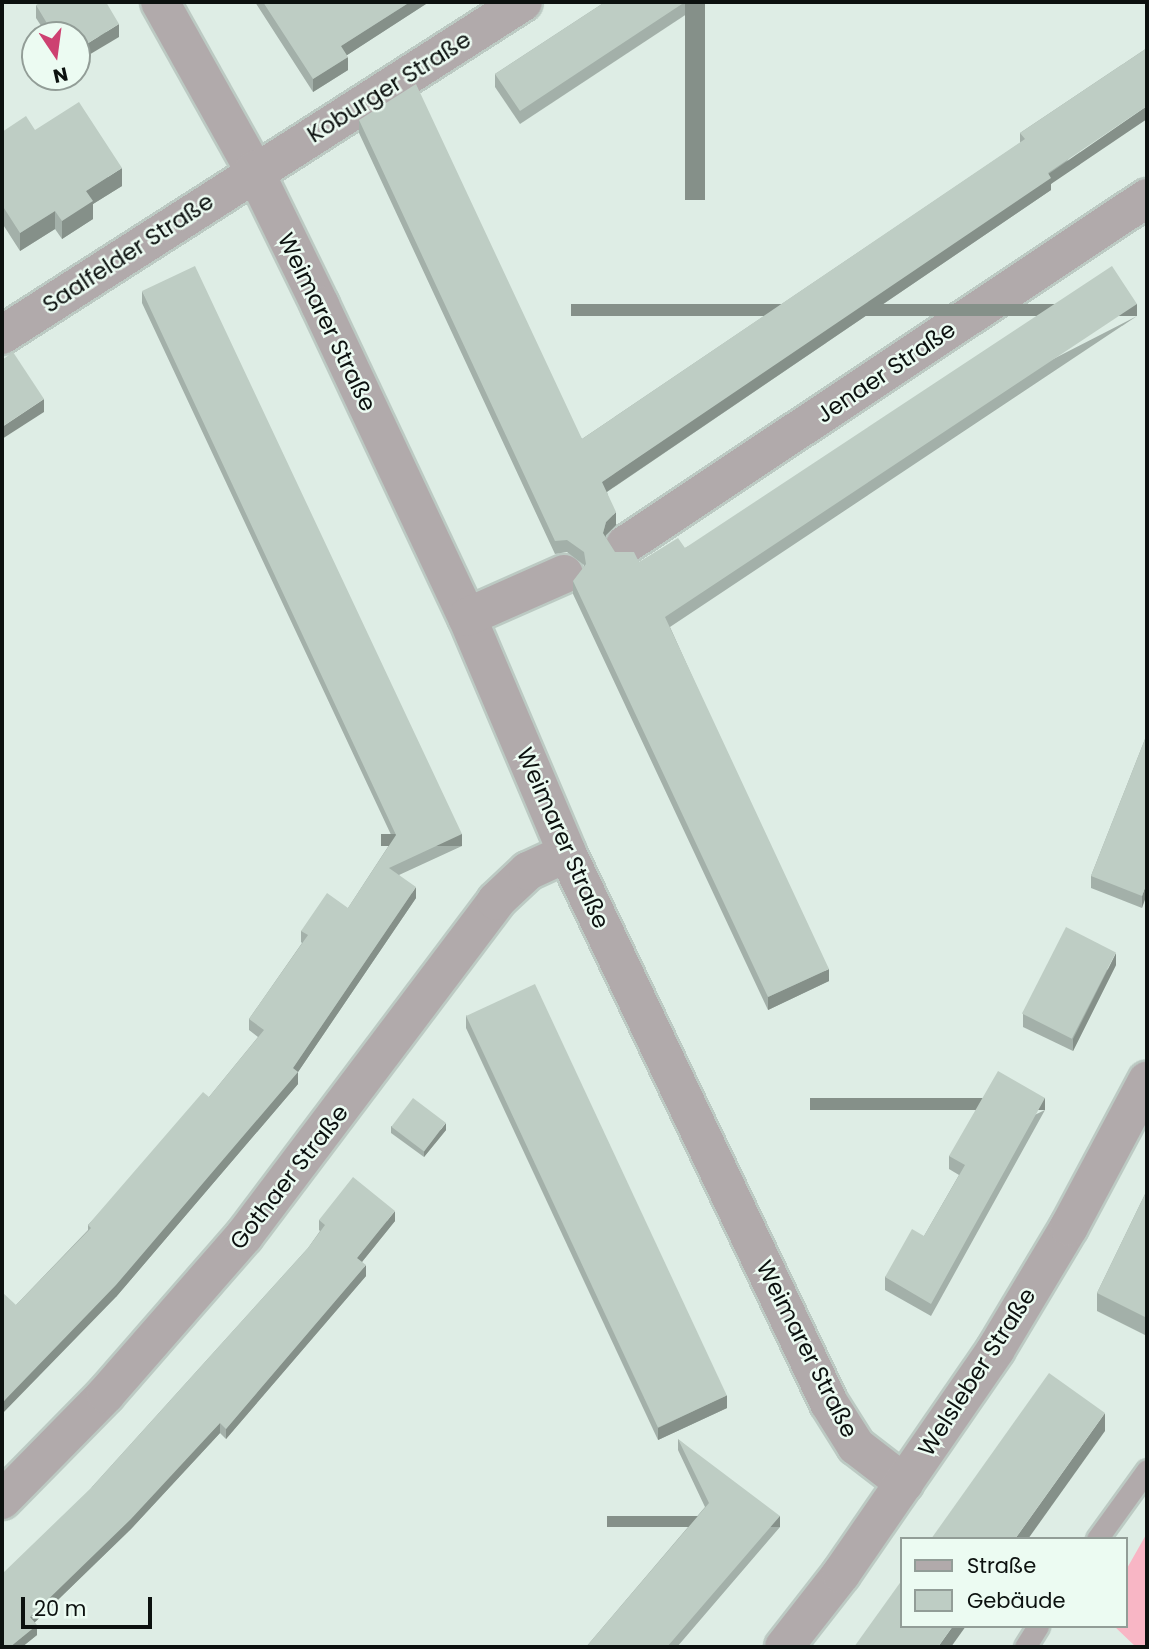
<!DOCTYPE html>
<html>
<head>
<meta charset="utf-8">
<style>
	body { margin:0 }
	#map { position:relative; width:1149px; height:1649px; overflow:hidden; background:#deede5; font-family:Poppins,sans-serif }
	div>[style] { position:absolute }
	.green>* { inset:0; background:#f8b6c5 }
	.roads { filter:drop-shadow(2px 0 #bccac3) drop-shadow(-2px 0 #bccac3) drop-shadow(0 2px #bccac3) drop-shadow(0 -2px #bccac3) }
	.lane>* { height:21px; margin:-10.5px; padding:0 10.5px; transform-origin:10.5px; border-radius:10.5px; background:#b1aaab }
	.street>* { height:38px; margin:-19px; padding:0 19px; transform-origin:19px; border-radius:19px; background:#b1aaab }
	.wall>* { inset:0; background:#a3b0a9 }
	.shaded-wall>* { inset:0; background:#859089; transform-origin:0 0 }
	.building>* { inset:0; background:#becdc4; transform-origin:0 0 }
	span { translate:-50% -50%; white-space:nowrap; text-align:center; line-height:1.15; -webkit-text-stroke:5px #ecfbf2; paint-order:stroke }
	.street-label { font-size:23px; color:#0c110f }
	.frame { position:absolute; inset:0; border:4px solid #0c110f; pointer-events:none }
	.legend { position:absolute; left:900px; top:1537px; width:228px; height:91px; box-sizing:border-box; background:#ecfbf2; border:2px solid #929d97; margin:0; padding:9px 12px; list-style:none; font-size:21px; color:#0c110f }
	.legend li { display:flex; align-items:center; gap:14px; height:35px }
	.legend b { width:35px; border:2px solid #929d97 }
	.north { position:absolute; left:21px; top:21px; width:70px; height:70px; box-sizing:border-box; background:#ecfbf2; border:2px solid #929d97; border-radius:50%; rotate:167deg; font-size:19px; font-weight:700; line-height:28px; text-align:center; color:#0c110f }
	.north::after { content:''; display:block; margin:auto; width:24px; height:32px; background:#cd4171; clip-path:polygon(50% 0,100% 100%,50% 72%,0 100%) }
	.scale { position:absolute; left:21px; top:1597px; width:131px; height:32px; box-sizing:border-box; border:4px solid #0c110f; border-top:0; padding-left:9px; font-size:21px; line-height:24px; white-space:nowrap; color:#0c110f; -webkit-text-stroke:5px #ecfbf2; paint-order:stroke }
</style>
</head>
<body>
<div id="map">
	<div class="green">
		<div style="clip-path:polygon(1147px 1533px,1147px 1647px,1136px 1647px,1114px 1626px,1126px 1626px,1126px 1570px)"></div>
	</div>
	<div class="roads">
		<div class="lane">
			<div style="left:1097px;top:1539px;width:85px;rotate:-54.1deg"></div>
			<div style="left:1025px;top:1647px;width:25px;rotate:-58deg"></div>
		</div>
		<div class="street">
			<div style="left:160px;top:2px;width:193px;rotate:60.8deg"></div>
			<div style="left:254px;top:170px;width:150px;rotate:63.9deg"></div>
			<div style="left:320px;top:305px;width:345px;rotate:64.8deg"></div>
			<div style="left:467px;top:617px;width:256px;rotate:67deg"></div>
			<div style="left:567px;top:853px;width:609px;rotate:64.53deg"></div>
			<div style="left:829px;top:1403px;width:51px;rotate:57.9deg"></div>
			<div style="left:856px;top:1446px;width:61px;rotate:37.6deg"></div>
			<div style="left:2px;top:335px;width:618px;rotate:-32.58deg"></div>
			<div style="left:625px;top:545px;width:627px;rotate:-33.61deg"></div>
			<div style="left:467px;top:617px;width:106px;rotate:-23.9deg"></div>
			<div style="left:2px;top:1500px;width:148px;rotate:-45.5deg"></div>
			<div style="left:106px;top:1394px;width:210px;rotate:-48.9deg"></div>
			<div style="left:244px;top:1236px;width:419px;rotate:-53deg"></div>
			<div style="left:496px;top:901px;width:44px;rotate:-43.2deg"></div>
			<div style="left:528px;top:871px;width:43px;rotate:-24.8deg"></div>
			<div style="left:784px;top:1647px;width:93px;rotate:-52deg"></div>
			<div style="left:841px;top:1574px;width:273px;rotate:-55.4deg"></div>
			<div style="left:996px;top:1349px;width:142px;rotate:-59.1deg"></div>
			<div style="left:1069px;top:1227px;width:166px;rotate:-61.9deg"></div>
		</div>
	</div>
	<div class="wall">
		<div style="clip-path:polygon(255px 2px,429px 2px,347px 55px,348px 70px,313px 92px)"></div>
		<div style="clip-path:polygon(605px 2px,705px 2px,520px 124px,495px 87px,495px 74px)"></div>
		<div style="clip-path:polygon(36px 5px,119px 37px,47px 35px,36px 18px)"></div>
		<div style="clip-path:polygon(1147px 48px,1051px 184px,1051px 190px,607px 492px,616px 525px,605px 536px,615px 552px,639px 562px,685px 548px,1137px 316px,670px 627px,829px 981px,768px 1010px,573px 594px,573px 581px,584px 567px,584px 565px,567px 552px,555px 554px,359px 133px,359px 120px,582px 439px,1020px 143px,1020px 133px)"></div>
		<div style="clip-path:polygon(35px 130px,122px 186px,93px 204px,93px 219px,62px 239px,55px 229px,20px 251px,2px 223px,2px 132px)"></div>
		<div style="clip-path:polygon(142px 291px,462px 846px,399px 875px,416px 898px,298px 1072px,298px 1084px,116px 1297px,16px 1305px,88px 1230px,88px 1225px,209px 1097px,258px 1037px,249px 1030px,249px 1019px,302px 943px,301px 942px,301px 931px,348px 908px,393px 839px,142px 303px)"></div>
		<div style="clip-path:polygon(1147px 734px,1142px 908px,1091px 888px,1091px 876px)"></div>
		<div style="clip-path:polygon(1116px 965px,1073px 1051px,1023px 1027px,1023px 1014px)"></div>
		<div style="clip-path:polygon(466px 1015px,727px 1408px,658px 1440px,466px 1028px)"></div>
		<div style="clip-path:polygon(1045px 1110px,931px 1316px,885px 1290px,885px 1277px,924px 1236px,959px 1175px,949px 1169px,949px 1156px)"></div>
		<div style="clip-path:polygon(391px 1126px,446px 1130px,424px 1157px,391px 1133px)"></div>
		<div style="clip-path:polygon(1147px 1190px,1147px 1336px,1097px 1311px,1097px 1293px)"></div>
		<div style="clip-path:polygon(319px 1220px,395px 1221px,362px 1262px,366px 1276px,226px 1439px,220px 1433px,131px 1529px,35px 1622px,37px 1635px,22px 1647px,2px 1647px,92px 1487px,308px 1248px,320px 1231px,319px 1230px)"></div>
		<div style="clip-path:polygon(678px 1439px,780px 1527px,677px 1647px,586px 1647px,705px 1507px,678px 1450px)"></div>
	</div>
	<div class="shaded-wall">
		<div style="clip-path:polygon(410px 2px,429px 2px,341px 59px,341px 46px)"></div>
		<div style="left:685px;top:2px;width:20px;height:198px"></div>
		<div style="clip-path:polygon(119px 24px,119px 37px,77px 62px,77px 50px)"></div>
		<div style="clip-path:polygon(348px 57px,348px 70px,313px 92px,313px 79px)"></div>
		<div style="clip-path:polygon(1147px 106px,1147px 119px,1051px 184px,1051px 190px,602px 495px,602px 482px)"></div>
		<div style="clip-path:polygon(122px 168px,122px 186px,93px 204px,93px 219px,62px 239px,62px 221px,86px 191px)"></div>
		<div style="clip-path:polygon(55px 211px,55px 229px,20px 251px,20px 233px)"></div>
		<div style="left:1137px;top:304px;width:12px;height:566px;rotate:90deg"></div>
		<div style="clip-path:polygon(44px 399px,44px 412px,2px 439px,2px 427px)"></div>
		<div style="clip-path:polygon(616px 512px,616px 525px,606px 535px,603px 546px,603px 533px,606px 522px)"></div>
		<div style="left:462px;top:834px;width:12px;height:81px;rotate:90deg"></div>
		<div style="clip-path:polygon(1147px 882px,1147px 894px,1142px 908px,1142px 896px)"></div>
		<div style="clip-path:polygon(416px 887px,416px 898px,298px 1072px,298px 1084px,116px 1297px,2px 1414px,2px 1403px,293px 1068px)"></div>
		<div style="clip-path:polygon(1116px 953px,1116px 965px,1073px 1051px,1073px 1039px)"></div>
		<div style="clip-path:polygon(829px 969px,829px 981px,768px 1010px,768px 997px)"></div>
		<div style="left:1045px;top:1098px;width:12px;height:235px;rotate:90deg"></div>
		<div style="clip-path:polygon(446px 1123px,446px 1130px,424px 1157px,424px 1151px)"></div>
		<div style="clip-path:polygon(395px 1211px,395px 1221px,357px 1268px,357px 1258px)"></div>
		<div style="clip-path:polygon(366px 1265px,366px 1276px,226px 1439px,226px 1429px)"></div>
		<div style="clip-path:polygon(727px 1395px,727px 1408px,658px 1440px,658px 1428px)"></div>
		<div style="clip-path:polygon(1105px 1413px,1105px 1431px,1028px 1539px,1015px 1539px)"></div>
		<div style="clip-path:polygon(220px 1423px,220px 1433px,131px 1529px,30px 1627px,30px 1617px)"></div>
		<div style="left:780px;top:1516px;width:11px;height:173px;rotate:90deg"></div>
		<div style="clip-path:polygon(37px 1625px,37px 1635px,22px 1647px,10px 1647px)"></div>
		<div style="clip-path:polygon(953px 1626px,966px 1626px,951px 1647px,938px 1647px)"></div>
	</div>
	<div class="building">
		<div style="clip-path:polygon(41px 2px,106px 2px,119px 24px,77px 50px,77px 35px,54px 35px,36px 5px)"></div>
		<div style="clip-path:polygon(263px 2px,410px 2px,341px 46px,348px 57px,313px 79px)"></div>
		<div style="clip-path:polygon(605px 2px,685px 2px,520px 111px,495px 74px)"></div>
		<div style="clip-path:polygon(1147px 48px,1147px 106px,1048px 173px,1051px 178px,602px 482px,616px 512px,606px 522px,603px 533px,615px 552px,634px 552px,639px 562px,678px 538px,685px 548px,1112px 266px,1137px 304px,665px 617px,829px 969px,768px 997px,573px 581px,586px 564px,584px 552px,567px 540px,555px 541px,359px 120px,416px 84px,582px 439px,1025px 139px,1020px 133px)"></div>
		<div style="clip-path:polygon(79px 102px,122px 168px,86px 191px,93px 201px,62px 221px,55px 211px,20px 233px,2px 205px,2px 132px,26px 116px,35px 130px)"></div>
		<div style="clip-path:polygon(195px 266px,462px 834px,389px 868px,416px 887px,293px 1068px,298px 1072px,116px 1285px,2px 1403px,2px 1292px,16px 1305px,91px 1228px,88px 1225px,203px 1092px,209px 1097px,264px 1030px,249px 1019px,308px 935px,301px 931px,327px 893px,348px 908px,396px 835px,142px 291px)"></div>
		<div style="clip-path:polygon(13px 352px,44px 399px,2px 427px,2px 360px)"></div>
		<div style="clip-path:polygon(1147px 734px,1147px 882px,1142px 896px,1091px 876px)"></div>
		<div style="left:1066px;top:927px;width:56px;height:97px;rotate:27deg"></div>
		<div style="left:535px;top:984px;width:454px;height:76px;rotate:65deg"></div>
		<div style="clip-path:polygon(998px 1071px,1045px 1098px,931px 1304px,885px 1277px,912px 1229px,924px 1236px,965px 1165px,949px 1156px)"></div>
		<div style="left:413px;top:1098px;width:41px;height:36px;rotate:37deg"></div>
		<div style="clip-path:polygon(353px 1177px,395px 1211px,357px 1258px,366px 1265px,226px 1429px,220px 1423px,131px 1519px,30px 1617px,37px 1625px,10px 1647px,2px 1647px,2px 1574px,92px 1487px,308px 1248px,325px 1225px,319px 1220px)"></div>
		<div style="clip-path:polygon(1147px 1190px,1147px 1318px,1097px 1293px)"></div>
		<div style="clip-path:polygon(1049px 1373px,1105px 1413px,1015px 1539px,931px 1539px)"></div>
		<div style="clip-path:polygon(678px 1439px,780px 1516px,667px 1647px,586px 1647px,709px 1503px)"></div>
		<div style="clip-path:polygon(902px 1580px,902px 1626px,953px 1626px,938px 1647px,854px 1647px)"></div>
	</div>
	<div class="street-label">
		<span style="left:389px;top:87px;rotate:-32deg">Koburger Straße</span>
		<span style="left:128px;top:253px;rotate:-33deg">Saalfelder Straße</span>
		<span style="left:327px;top:322px;rotate:64deg">Weimarer Straße</span>
		<span style="left:886px;top:372px;rotate:-34deg">Jenaer Straße</span>
		<span style="left:563px;top:838px;rotate:66deg">Weimarer Straße</span>
		<span style="left:289px;top:1177px;rotate:-52deg">Gothaer Straße</span>
		<span style="left:807px;top:1349px;rotate:63deg">Weimarer Straße</span>
		<span style="left:977px;top:1372px;rotate:-57deg">Welsleber Straße</span>
	</div>
	<div class="frame"></div>
	<ul class="legend">
	<li><b style="height:9px;background:#b1aaab"></b>Straße</li>
	<li><b style="height:19px;background:#becdc4"></b>Gebäude</li>
	</ul>
	<div class="north">N</div>
	<div class="scale">20 m</div>
</div>
</body>
</html>
